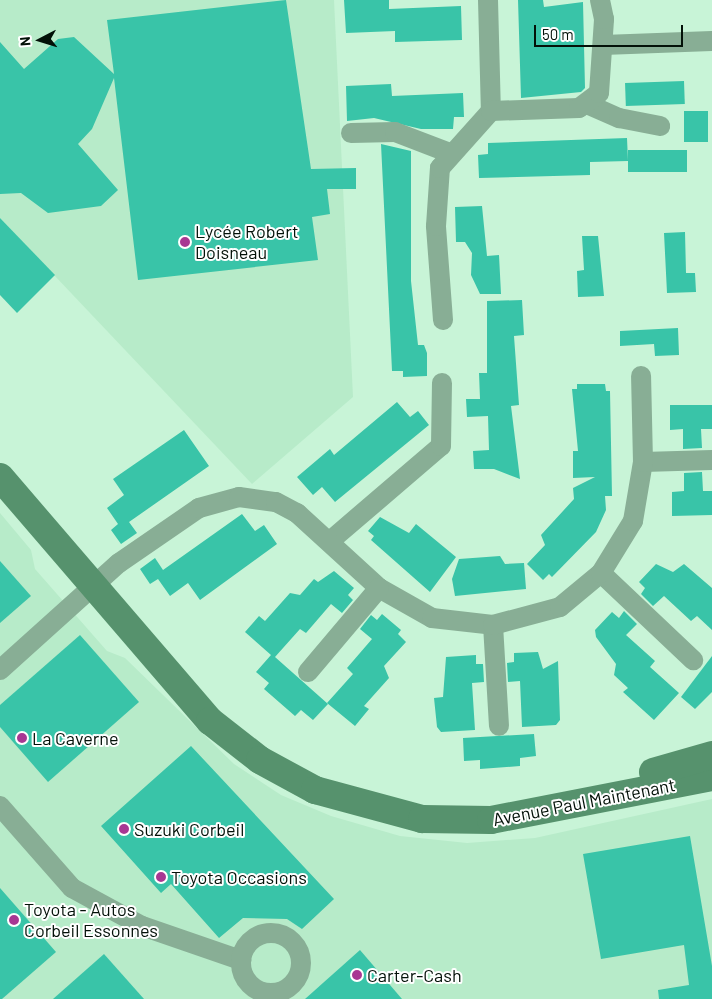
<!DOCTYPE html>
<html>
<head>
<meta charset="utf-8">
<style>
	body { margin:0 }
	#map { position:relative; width:712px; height:999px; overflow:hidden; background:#c8f4d7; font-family:Barlow,sans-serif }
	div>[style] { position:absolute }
	.built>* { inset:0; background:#b7ebc9 }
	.building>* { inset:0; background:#39c4a8; transform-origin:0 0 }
	.street>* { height:20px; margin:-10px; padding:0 10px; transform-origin:10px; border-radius:10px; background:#88ae95 }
	.street>.ring { margin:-10px; padding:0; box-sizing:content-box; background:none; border:20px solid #88ae95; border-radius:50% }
	.secondary>* { height:28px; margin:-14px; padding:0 14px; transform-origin:14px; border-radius:14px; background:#56926d }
	.dots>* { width:14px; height:14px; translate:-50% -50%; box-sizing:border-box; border:2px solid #fff; border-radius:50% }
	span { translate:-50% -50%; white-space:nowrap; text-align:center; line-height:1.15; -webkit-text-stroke:4px #fff; paint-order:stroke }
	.poi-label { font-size:18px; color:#031108 }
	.left { translate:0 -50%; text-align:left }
	.street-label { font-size:18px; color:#031108 }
	.north { position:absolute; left:15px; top:15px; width:50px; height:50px; -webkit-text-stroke:4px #fff; paint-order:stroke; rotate:265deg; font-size:14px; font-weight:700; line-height:20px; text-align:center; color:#031108 }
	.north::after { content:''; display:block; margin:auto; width:18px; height:22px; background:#031108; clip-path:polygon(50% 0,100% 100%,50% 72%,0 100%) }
	.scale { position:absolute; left:534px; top:25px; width:149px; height:22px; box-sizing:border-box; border:2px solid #031108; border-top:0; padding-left:6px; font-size:15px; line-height:18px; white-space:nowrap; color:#031108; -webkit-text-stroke:4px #fff; paint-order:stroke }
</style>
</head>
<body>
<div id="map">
	<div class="built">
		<div style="clip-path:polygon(0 0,334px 0,353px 397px,252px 484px,0 218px)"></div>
		<div style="clip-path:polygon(0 513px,31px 550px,35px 569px,107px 651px,125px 658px,234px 764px,281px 795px,331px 816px,400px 836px,467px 843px,535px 838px,712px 799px,712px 999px,0 999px)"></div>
	</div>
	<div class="building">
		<div style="clip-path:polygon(286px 0,311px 169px,356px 168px,356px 189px,327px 189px,330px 214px,312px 217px,318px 260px,138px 280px,114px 78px,92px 129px,78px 144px,118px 190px,101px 206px,48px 213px,21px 193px,0 194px,0 42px,24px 69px,58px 39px,74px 37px,114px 74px,107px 20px)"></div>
		<div style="clip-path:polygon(344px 0,389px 0,389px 9px,461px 6px,462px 40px,395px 42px,395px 31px,346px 33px)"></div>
		<div style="clip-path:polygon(518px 0,543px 0,544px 7px,583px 2px,585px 88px,581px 92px,521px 98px)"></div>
		<div style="left:684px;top:81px;width:23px;height:59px;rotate:88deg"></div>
		<div style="clip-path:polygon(391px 84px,392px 96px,463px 93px,464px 117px,454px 117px,453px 129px,421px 129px,374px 118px,347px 121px,346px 86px)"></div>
		<div style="left:684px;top:111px;width:24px;height:31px"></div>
		<div style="clip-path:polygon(627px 138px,628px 161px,590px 162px,590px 175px,479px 178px,478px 155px,488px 154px,488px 143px)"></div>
		<div style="clip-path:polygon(381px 144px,411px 151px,411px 281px,418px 345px,424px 345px,427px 353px,427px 376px,403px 377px,403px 371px,392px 371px)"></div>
		<div style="left:687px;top:150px;width:22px;height:59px;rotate:90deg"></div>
		<div style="clip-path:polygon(482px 206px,487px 256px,499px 255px,501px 294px,480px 294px,471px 275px,472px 253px,465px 242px,456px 242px,455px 207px)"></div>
		<div style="clip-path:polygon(0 218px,55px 275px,17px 313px,0 295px)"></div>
		<div style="clip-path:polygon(685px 232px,686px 273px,695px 273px,696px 292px,667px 293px,664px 233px)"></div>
		<div style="clip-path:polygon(582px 236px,598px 236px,604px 296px,578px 297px,577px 271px,584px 270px)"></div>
		<div style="clip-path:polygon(522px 300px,524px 335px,514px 336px,519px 405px,511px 406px,520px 479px,494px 469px,474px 469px,473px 451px,489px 450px,488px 416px,467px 417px,466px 399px,480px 399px,479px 373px,487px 373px,487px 301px)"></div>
		<div style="clip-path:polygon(678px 328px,679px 355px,655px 356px,654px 344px,620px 346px,620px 331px)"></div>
		<div style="clip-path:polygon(577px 384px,605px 384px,606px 391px,610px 391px,612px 496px,605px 496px,606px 510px,596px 532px,552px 577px,549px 574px,543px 580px,527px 564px,545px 545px,541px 535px,574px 499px,573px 488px,595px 477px,573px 478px,573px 451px,578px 451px,572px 389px,577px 389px)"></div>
		<div style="clip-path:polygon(397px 402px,410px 417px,418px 411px,429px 425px,335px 502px,322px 487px,313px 495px,297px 477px,330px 449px,334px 455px)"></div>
		<div style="clip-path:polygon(670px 405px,712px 405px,712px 429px,701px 429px,702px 448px,683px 449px,683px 429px,670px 430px)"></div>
		<div style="clip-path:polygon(184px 430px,209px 466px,129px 522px,137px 533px,121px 544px,111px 530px,118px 524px,107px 508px,124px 495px,113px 479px)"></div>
		<div style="clip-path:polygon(702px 472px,703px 491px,712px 491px,712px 515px,672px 516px,672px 492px,684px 491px,684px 473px)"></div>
		<div style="clip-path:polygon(242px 514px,255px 531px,264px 525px,277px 544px,200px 600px,188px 583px,170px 596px,158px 579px,150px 584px,140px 569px,155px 558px,163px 570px)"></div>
		<div style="clip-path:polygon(380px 517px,409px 533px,416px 524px,456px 557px,430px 592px,371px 540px,374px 536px,368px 531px)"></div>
		<div style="clip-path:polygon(500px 556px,505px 564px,524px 563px,526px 589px,455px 596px,452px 579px,459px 559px)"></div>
		<div style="clip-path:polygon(0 561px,31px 596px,0 623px)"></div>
		<div style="clip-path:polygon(656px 564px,673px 572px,684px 564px,712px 588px,712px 630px,697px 616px,691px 621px,664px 596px,653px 606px,641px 594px,645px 588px,639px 582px)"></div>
		<div style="clip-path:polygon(334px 571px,354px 588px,348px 595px,353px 600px,342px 613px,331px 604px,306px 633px,300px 629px,275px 657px,328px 704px,313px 720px,301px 710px,295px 716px,264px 689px,269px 683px,256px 672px,271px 655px,245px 632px,259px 616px,265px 621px,290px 593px,300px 595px,314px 579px,318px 582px)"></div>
		<div style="clip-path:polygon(624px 611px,637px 624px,626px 635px,655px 661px,650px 667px,679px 693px,654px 720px,623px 692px,628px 688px,614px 675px,616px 664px,596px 637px,595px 630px,612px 612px,619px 618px)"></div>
		<div style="clip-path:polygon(382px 614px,401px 630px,398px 634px,406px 642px,384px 666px,389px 678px,364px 706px,369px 709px,355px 726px,327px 703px,353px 674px,347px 668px,372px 639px,360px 629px,371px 615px,377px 620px)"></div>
		<div style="clip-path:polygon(80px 635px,139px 702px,48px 782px,0 727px,0 705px)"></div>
		<div style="clip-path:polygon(538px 652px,543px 669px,558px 661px,560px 720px,556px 725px,522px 727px,520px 681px,508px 682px,507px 663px,514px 662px,514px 653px)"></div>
		<div style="clip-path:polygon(476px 655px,476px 664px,483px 664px,484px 682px,472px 683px,475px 730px,441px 732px,437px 727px,434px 698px,443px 697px,446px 657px)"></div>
		<div style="clip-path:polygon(712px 656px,712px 692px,695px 709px,681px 697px)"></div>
		<div style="clip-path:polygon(534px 734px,536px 756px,520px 758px,520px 766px,480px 769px,480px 760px,464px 761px,463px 738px)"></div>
		<div style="clip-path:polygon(191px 746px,334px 899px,302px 929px,287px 919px,243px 918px,219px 938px,171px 884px,161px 893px,101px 826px)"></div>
		<div style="clip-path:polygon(690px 836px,712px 966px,712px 999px,659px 999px,658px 990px,689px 985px,684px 945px,601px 959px,583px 854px)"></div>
		<div style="clip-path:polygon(0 888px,56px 952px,2px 999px,0 999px)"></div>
		<div style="clip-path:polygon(360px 950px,402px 999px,305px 999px)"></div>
		<div style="clip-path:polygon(104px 954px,144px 999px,53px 999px)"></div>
	</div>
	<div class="street">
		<div style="left:488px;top:0;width:111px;rotate:88.5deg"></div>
		<div style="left:603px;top:45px;width:109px;rotate:-2.1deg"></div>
		<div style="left:587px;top:104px;width:35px;rotate:24deg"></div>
		<div style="left:619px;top:118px;width:42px;rotate:11deg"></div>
		<div style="left:351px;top:133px;width:44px;rotate:-1.3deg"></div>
		<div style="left:395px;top:132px;width:59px;rotate:20.9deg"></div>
		<div style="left:443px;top:320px;width:94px;rotate:-94.3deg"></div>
		<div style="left:436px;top:226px;width:58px;rotate:-86.1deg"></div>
		<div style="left:440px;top:168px;width:76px;rotate:-48.2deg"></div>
		<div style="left:491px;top:111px;width:88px;rotate:-2deg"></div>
		<div style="left:579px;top:108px;width:25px;rotate:-37deg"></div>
		<div style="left:599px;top:93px;width:74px;rotate:-86.1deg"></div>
		<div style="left:604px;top:19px;width:19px;rotate:-102deg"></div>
		<div style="left:643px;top:462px;width:69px;rotate:-1.7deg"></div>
		<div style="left:330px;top:541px;width:146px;rotate:-40.6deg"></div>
		<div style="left:441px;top:446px;width:63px;rotate:-89.1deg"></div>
		<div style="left:601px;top:573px;width:127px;rotate:43.4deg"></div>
		<div style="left:493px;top:625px;width:101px;rotate:86.6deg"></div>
		<div style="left:0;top:670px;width:160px;rotate:-42deg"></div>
		<div style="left:119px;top:563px;width:97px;rotate:-34.5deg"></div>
		<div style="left:199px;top:508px;width:41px;rotate:-15.4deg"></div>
		<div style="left:239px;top:497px;width:37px;rotate:8deg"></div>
		<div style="left:276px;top:502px;width:24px;rotate:28deg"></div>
		<div style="left:297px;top:513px;width:111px;rotate:42.4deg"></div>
		<div style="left:379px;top:588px;width:61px;rotate:29.5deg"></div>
		<div style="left:432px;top:618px;width:61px;rotate:6.5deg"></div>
		<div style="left:493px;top:625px;width:69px;rotate:-15deg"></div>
		<div style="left:560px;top:607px;width:53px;rotate:-39.7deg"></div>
		<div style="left:601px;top:573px;width:61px;rotate:-58.4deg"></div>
		<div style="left:633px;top:521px;width:60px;rotate:-80.4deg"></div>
		<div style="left:643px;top:462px;width:86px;rotate:-91.3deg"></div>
		<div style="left:308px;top:672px;width:110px;rotate:-49.8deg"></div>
		<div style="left:0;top:806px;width:109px;rotate:48.7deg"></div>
		<div style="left:72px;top:888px;width:80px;rotate:28.5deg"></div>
		<div style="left:142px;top:926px;width:105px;rotate:19deg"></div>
		<div class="ring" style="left:241px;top:933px;width:40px;height:40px"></div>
	</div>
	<div class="secondary">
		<div style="left:0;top:477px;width:322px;rotate:49.3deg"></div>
		<div style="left:210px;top:721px;width:63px;rotate:38deg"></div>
		<div style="left:260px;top:760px;width:63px;rotate:28.6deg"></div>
		<div style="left:315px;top:790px;width:111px;rotate:15.2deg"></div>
		<div style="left:422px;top:819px;width:69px;rotate:0.8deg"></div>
		<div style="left:491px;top:820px;width:225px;rotate:-11deg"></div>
		<div style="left:653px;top:772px;width:61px;rotate:-16.1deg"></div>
	</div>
	<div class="dots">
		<div style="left:185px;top:242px;background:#a83793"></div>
		<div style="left:22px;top:738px;background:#a83793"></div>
		<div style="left:124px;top:829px;background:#a83793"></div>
		<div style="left:161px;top:877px;background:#a83793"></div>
		<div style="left:14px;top:920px;background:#a83793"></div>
		<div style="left:357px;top:975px;background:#a83793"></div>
	</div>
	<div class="poi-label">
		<span class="left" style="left:195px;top:242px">Lycée Robert<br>Doisneau</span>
		<span class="left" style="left:32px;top:738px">La Caverne</span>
		<span class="left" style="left:134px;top:829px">Suzuki Corbeil</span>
		<span class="left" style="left:171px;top:877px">Toyota Occasions</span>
		<span class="left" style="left:24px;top:920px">Toyota - Autos<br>Corbeil Essonnes</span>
		<span class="left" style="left:367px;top:975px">Carter-Cash</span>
	</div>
	<div class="street-label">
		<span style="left:584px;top:802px;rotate:-11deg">Avenue Paul Maintenant</span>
	</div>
	<div class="north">N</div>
	<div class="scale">50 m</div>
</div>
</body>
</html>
